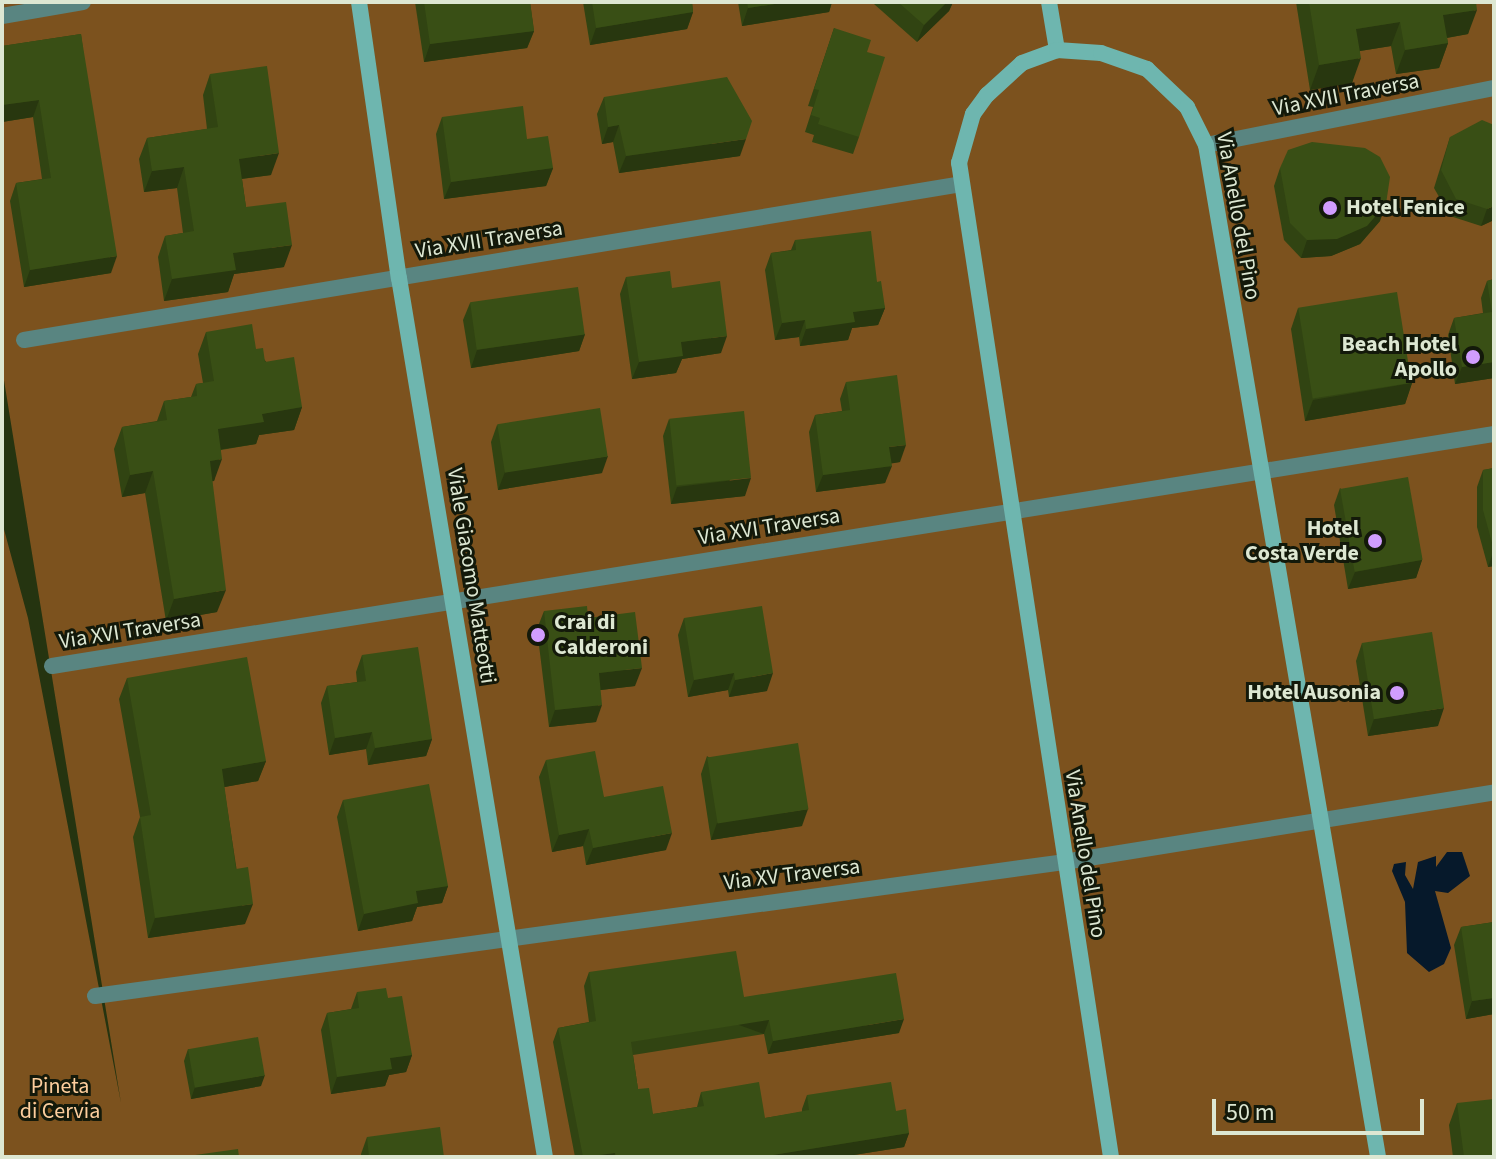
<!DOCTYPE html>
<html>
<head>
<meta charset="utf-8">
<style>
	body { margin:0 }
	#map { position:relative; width:1496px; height:1159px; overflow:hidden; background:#253410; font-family:"Source Sans 3",sans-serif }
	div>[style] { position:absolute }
	.forest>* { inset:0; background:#7c521e }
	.water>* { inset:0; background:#06192b }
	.street>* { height:16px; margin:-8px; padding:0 8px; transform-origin:8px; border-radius:8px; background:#598581 }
	.secondary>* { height:16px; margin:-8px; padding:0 8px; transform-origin:8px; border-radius:8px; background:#6eb6af }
	.wall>* { inset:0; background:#314412 }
	.shaded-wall>* { inset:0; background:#28370f; transform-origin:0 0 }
	.building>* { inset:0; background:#394f15; transform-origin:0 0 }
	.dots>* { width:22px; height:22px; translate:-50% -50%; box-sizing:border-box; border:4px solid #13190a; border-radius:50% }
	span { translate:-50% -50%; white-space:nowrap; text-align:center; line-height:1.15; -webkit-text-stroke:6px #13190a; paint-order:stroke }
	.street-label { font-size:22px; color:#dde7d2 }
	.poi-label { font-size:22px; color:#dde7d2; font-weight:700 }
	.left { translate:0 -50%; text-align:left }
	.right { translate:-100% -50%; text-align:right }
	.park-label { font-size:22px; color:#fdce9d }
	.frame { position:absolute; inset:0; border:4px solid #dde7d2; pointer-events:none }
	.scale { position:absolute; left:1212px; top:1099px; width:212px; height:36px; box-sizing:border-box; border:4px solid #dde7d2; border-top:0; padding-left:10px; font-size:24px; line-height:28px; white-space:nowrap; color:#dde7d2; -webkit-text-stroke:6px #13190a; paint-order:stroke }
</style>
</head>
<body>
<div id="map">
	<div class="forest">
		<div style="clip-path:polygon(2px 2px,1494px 2px,1494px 1157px,2px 1157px,2px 522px,28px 618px,121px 1103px,2px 368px)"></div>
	</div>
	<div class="water">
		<div style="clip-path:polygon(1447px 852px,1462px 852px,1470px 876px,1448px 893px,1435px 891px,1451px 948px,1444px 964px,1429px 972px,1407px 953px,1405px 902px,1392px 871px,1394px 864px,1406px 862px,1405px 875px,1413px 889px,1418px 862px,1436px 856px,1436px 867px)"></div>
	</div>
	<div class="street">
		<div style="left:2px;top:16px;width:82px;rotate:-9.8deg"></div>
		<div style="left:1206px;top:145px;width:294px;rotate:-11.2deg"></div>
		<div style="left:24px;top:340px;width:950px;rotate:-9.45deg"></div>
		<div style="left:52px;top:666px;width:1461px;rotate:-9.14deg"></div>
		<div style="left:95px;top:996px;width:978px;rotate:-7.87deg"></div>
		<div style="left:1064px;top:862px;width:436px;rotate:-9.2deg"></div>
	</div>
	<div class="secondary">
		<div style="left:359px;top:2px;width:279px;rotate:81.8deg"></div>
		<div style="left:399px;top:278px;width:891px;rotate:80.57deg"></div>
		<div style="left:1049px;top:2px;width:49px;rotate:80.5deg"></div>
		<div style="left:1111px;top:1157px;width:1006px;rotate:-98.69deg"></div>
		<div style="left:959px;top:163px;width:51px;rotate:-74.1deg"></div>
		<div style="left:973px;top:114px;width:24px;rotate:-54deg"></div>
		<div style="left:987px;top:95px;width:47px;rotate:-42.4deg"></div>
		<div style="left:1022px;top:63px;width:37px;rotate:-20deg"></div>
		<div style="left:1057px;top:50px;width:44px;rotate:3.9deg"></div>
		<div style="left:1101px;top:53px;width:49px;rotate:19.2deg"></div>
		<div style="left:1147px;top:69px;width:55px;rotate:43.5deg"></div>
		<div style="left:1187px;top:107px;width:42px;rotate:63.4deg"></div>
		<div style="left:1206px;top:145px;width:1027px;rotate:80.35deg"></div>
	</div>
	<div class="wall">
		<div style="clip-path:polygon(415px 2px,530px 2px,534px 31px,527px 48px,424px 62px)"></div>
		<div style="clip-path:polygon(583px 2px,692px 2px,693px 12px,687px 29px,590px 45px)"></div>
		<div style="clip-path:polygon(738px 2px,832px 2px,829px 12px,742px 26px)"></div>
		<div style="clip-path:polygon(873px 2px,953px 2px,949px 11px,917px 42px,874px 4px)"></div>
		<div style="clip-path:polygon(1296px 2px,1476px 2px,1468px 34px,1447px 38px,1448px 43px,1439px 68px,1396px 74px,1391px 46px,1360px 51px,1352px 83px,1310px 90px)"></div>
		<div style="clip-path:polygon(834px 28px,867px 52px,859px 137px,853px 154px,812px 142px,814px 135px,805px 132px,813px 107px,808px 106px)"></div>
		<div style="clip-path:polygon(81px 34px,111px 273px,24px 287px,10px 201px,16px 183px,42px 179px,33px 117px,2px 122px,2px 46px)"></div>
		<div style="clip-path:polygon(210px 74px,271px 175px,242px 179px,246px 207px,284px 267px,234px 274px,228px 292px,164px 301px,158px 257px,165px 236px,183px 233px,177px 188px,144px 192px,139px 159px,147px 138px,207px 129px,203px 95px)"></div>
		<div style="clip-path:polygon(604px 97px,740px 156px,619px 173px,613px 142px,602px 144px,597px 114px)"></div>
		<div style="clip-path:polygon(442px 117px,527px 139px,553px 168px,546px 186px,444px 199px,436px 134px)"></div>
		<div style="clip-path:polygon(1450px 137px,1494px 220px,1481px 226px,1450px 216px,1434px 188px)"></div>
		<div style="clip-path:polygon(1280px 168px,1380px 221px,1360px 244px,1331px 256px,1301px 258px,1284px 240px,1274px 186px)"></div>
		<div style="clip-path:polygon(795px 240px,877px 282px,885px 308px,878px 325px,852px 328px,848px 340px,800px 346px,799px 337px,775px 340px,765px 270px,771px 253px,791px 250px)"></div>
		<div style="clip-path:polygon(626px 277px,672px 288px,721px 353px,682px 359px,676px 373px,632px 379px,620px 294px)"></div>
		<div style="clip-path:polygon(1494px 279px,1494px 378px,1455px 384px,1448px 335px,1454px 318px,1483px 313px,1481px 298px,1487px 281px)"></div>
		<div style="clip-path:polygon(470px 303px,585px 334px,579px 351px,471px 368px,463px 320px)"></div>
		<div style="clip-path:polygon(1298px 308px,1412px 383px,1405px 404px,1305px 421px,1291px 329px)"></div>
		<div style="clip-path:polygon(206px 332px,256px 349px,302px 407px,294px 430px,259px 435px,256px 444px,221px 450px,214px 481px,212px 481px,217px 612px,166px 621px,145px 493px,122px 497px,114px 449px,122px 427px,157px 421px,164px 401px,191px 397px,196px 384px,203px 383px,198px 354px)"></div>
		<div style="clip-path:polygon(846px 382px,900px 462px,891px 463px,885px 483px,816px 492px,809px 432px,815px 415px,842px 411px,840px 399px)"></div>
		<div style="clip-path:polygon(669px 419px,745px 496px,671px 504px,663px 436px)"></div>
		<div style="clip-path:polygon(497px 425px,602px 473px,498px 490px,491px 442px)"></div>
		<div style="clip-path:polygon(1494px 468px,1494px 566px,1488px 567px,1477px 527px,1477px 487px,1483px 470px)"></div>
		<div style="clip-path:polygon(1340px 488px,1422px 560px,1416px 578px,1348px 589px,1334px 505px)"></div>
		<div style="clip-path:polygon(544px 611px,588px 618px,635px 686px,600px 690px,596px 722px,549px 727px,537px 629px)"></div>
		<div style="clip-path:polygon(684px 618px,767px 691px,729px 697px,728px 690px,688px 697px,678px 635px)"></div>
		<div style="clip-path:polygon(1362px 643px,1438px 726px,1368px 736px,1356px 661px)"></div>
		<div style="clip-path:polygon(362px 655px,432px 739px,426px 756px,368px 765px,366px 749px,329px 755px,321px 703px,327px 686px,357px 682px,356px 672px)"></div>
		<div style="clip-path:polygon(127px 678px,266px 761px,258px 781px,224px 787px,245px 924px,148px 938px,133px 837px,140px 817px,119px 699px)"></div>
		<div style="clip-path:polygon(707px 756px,802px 826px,711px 840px,701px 774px)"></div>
		<div style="clip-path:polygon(546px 760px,604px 797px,666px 850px,586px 865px,583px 846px,552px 852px,539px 777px)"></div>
		<div style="clip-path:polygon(343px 800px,448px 886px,442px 903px,417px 907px,412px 921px,358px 931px,337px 817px)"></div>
		<div style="clip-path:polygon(1494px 922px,1494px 1014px,1466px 1019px,1454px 945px,1461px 927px)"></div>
		<div style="clip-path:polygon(589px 972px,744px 997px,899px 1033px,768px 1054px,764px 1034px,633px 1055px,638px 1089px,653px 1114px,697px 1107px,701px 1092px,765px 1118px,802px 1112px,802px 1109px,807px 1095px,896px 1111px,909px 1133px,904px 1147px,841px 1157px,575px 1157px,553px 1042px,558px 1028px,589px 1022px,584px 986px)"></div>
		<div style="clip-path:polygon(357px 992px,388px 998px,412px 1055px,406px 1072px,389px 1075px,385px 1086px,331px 1094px,321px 1030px,327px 1013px,351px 1009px)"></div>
		<div style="clip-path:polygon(188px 1049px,261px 1086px,191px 1099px,184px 1061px)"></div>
		<div style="clip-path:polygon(1457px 1103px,1494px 1157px,1453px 1157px,1449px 1125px)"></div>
		<div style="clip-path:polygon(367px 1137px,444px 1157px,361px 1157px,361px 1154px)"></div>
	</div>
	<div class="shaded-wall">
		<div style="clip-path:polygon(788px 2px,832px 2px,829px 12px,742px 26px,748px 8px)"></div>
		<div style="clip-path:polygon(947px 2px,953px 2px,949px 11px,917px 42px,924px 25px)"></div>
		<div style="clip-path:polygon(1477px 10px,1468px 34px,1434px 40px,1443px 15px)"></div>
		<div style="clip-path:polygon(693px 12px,687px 29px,590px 45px,596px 28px)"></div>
		<div style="clip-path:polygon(1400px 22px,1391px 46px,1347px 53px,1356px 29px)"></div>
		<div style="clip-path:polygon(534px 31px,527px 48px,424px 62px,430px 44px)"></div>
		<div style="clip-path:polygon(1448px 43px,1439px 68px,1396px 74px,1405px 50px)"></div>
		<div style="clip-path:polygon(1361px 58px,1352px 83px,1310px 90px,1319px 65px)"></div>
		<div style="clip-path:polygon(39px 100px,33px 117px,2px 122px,2px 105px)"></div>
		<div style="clip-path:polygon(619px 125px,613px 142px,602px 144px,608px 127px)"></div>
		<div style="clip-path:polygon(746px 139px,740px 156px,619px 173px,626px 156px)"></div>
		<div style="clip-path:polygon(279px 153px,271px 175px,231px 180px,239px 159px)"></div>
		<div style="clip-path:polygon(184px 167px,177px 188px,144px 192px,152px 171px)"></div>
		<div style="clip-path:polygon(553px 168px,546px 186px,444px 199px,451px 182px)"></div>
		<div style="clip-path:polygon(1386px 204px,1380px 221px,1360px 244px,1331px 256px,1301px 258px,1307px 240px)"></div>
		<div style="clip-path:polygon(1494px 206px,1494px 220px,1481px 226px,1487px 209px)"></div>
		<div style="clip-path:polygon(292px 245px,284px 267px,234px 274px,228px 292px,164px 301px,172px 279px,233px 253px)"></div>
		<div style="clip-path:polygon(117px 256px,111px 273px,24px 287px,30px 270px)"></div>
		<div style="clip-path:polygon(885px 308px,878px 325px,852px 328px,848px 340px,800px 346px,806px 329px,853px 312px)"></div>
		<div style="clip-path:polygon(805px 320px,799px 337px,775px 340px,782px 323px)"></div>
		<div style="clip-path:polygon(585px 334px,579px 351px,471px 368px,477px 350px)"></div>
		<div style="clip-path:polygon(727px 336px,721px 353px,682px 359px,676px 373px,632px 379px,639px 362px,681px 342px)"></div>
		<div style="clip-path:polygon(1494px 362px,1494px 378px,1455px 384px,1462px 367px)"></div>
		<div style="clip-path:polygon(1412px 383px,1405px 404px,1305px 421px,1313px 400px)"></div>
		<div style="clip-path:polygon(302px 407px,294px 430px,259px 435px,256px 444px,210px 451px,218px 429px,262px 414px)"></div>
		<div style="clip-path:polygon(906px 445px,900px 462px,883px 465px,889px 447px)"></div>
		<div style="clip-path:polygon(608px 456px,602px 473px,498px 490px,505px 472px)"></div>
		<div style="clip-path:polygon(222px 459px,214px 481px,202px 483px,210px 461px)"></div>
		<div style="clip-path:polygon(892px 466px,885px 483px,816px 492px,823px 475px)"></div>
		<div style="clip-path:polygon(153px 471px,145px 493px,122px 497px,130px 475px)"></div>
		<div style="clip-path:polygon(751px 478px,745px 496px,671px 504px,677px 487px)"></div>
		<div style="clip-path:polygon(1494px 550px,1494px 566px,1488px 567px)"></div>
		<div style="clip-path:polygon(1422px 560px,1416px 578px,1348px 589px,1355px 572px)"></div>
		<div style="clip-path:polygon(226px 590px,217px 612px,166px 621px,174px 599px)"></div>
		<div style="clip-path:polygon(642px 668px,635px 686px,592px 691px,599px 673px)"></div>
		<div style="clip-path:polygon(734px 673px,728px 690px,688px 697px,694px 680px)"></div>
		<div style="clip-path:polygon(773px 673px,767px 691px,729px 697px,735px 680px)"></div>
		<div style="clip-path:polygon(602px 705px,596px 722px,549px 727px,555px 710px)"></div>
		<div style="clip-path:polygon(1444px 708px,1438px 726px,1368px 736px,1374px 719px)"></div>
		<div style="clip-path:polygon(372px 732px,366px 749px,329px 755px,335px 738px)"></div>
		<div style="clip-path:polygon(432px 739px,426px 756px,368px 765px,375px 748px)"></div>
		<div style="clip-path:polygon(266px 761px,258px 781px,214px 789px,222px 769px)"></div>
		<div style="clip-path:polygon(808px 809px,802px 826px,711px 840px,717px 823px)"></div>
		<div style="clip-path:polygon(589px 829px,583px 846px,552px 852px,559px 835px)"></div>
		<div style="clip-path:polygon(672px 833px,666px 850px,586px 865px,593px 848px)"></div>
		<div style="clip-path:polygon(448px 886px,442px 903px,417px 907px,412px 921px,358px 931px,364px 914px,416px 891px)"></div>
		<div style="clip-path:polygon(253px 904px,245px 924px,148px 938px,155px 918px)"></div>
		<div style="clip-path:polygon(1494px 998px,1494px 1014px,1466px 1019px,1472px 1001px)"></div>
		<div style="clip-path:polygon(904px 1019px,899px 1033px,768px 1054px,773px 1041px)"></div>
		<div style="left:769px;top:1020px;width:15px;height:140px;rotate:110deg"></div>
		<div style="clip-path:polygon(412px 1055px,406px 1072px,389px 1075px,385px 1086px,331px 1094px,337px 1077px,390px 1058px)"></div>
		<div style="clip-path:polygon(265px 1075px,261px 1086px,191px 1099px,195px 1087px)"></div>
		<div style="clip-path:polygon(909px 1133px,904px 1147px,841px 1157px,761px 1157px)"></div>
		<div style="clip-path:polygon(615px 1153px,614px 1157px,586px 1157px)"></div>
	</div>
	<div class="building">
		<div style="clip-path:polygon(424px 2px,530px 2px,534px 31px,430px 44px)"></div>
		<div style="clip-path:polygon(592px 2px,692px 2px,693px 12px,596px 28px)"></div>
		<div style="clip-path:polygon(747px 2px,788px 2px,748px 8px)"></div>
		<div style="clip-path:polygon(898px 2px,947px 2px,924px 25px)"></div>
		<div style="clip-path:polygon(1309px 2px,1476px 2px,1477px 10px,1443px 15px,1448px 43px,1405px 50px,1400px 22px,1356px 29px,1361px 58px,1319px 65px)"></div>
		<div style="clip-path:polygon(834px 28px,871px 40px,867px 52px,885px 57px,859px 137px,818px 124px,820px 118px,811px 115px,819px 90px,814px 89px)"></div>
		<div style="clip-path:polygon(81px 34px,117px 256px,30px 270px,16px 183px,51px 178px,39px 100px,2px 105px,2px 46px)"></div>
		<div style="clip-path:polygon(267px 66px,279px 153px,239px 159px,246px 207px,286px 202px,292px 245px,233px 253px,236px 270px,172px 279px,165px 236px,194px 231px,184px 167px,152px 171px,147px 138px,218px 127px,210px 74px)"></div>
		<div style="clip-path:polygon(727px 77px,752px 121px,746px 139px,626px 156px,619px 125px,608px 127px,604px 97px)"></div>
		<div style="clip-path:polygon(523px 106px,527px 139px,548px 136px,553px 168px,451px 182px,442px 117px)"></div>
		<div style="clip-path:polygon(1482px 120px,1494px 125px,1494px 206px,1487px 209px,1456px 199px,1441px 170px,1450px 137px)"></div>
		<div style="clip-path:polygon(1312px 142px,1365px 148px,1380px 157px,1390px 177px,1386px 204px,1367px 226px,1337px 239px,1307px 240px,1290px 223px,1280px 168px,1288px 150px)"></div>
		<div style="clip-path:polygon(871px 231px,877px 282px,881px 281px,885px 308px,853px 312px,855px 322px,806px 329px,805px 320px,782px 323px,771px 253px,796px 250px,795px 240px)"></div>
		<div style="clip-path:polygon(670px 271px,672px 288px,720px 281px,727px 336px,681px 342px,683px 356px,639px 362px,626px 277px)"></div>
		<div style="clip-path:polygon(1494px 279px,1494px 362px,1462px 367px,1454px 318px,1492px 312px,1487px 281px)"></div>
		<div style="left:578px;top:287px;width:48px;height:109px;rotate:82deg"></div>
		<div style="left:1397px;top:292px;width:92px;height:100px;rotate:81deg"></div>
		<div style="clip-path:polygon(252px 324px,256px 349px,263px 348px,265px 362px,294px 357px,302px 407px,262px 414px,264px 422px,218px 429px,222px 459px,210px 461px,226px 590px,174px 599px,153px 471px,130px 475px,122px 427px,167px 420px,164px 401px,197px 396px,196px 384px,214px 381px,206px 332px)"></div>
		<div style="clip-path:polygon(897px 375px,906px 445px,889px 447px,892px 466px,823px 475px,815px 415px,850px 410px,846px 382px)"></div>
		<div style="left:600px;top:408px;width:49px;height:104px;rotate:81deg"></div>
		<div style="left:744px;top:411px;width:67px;height:75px;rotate:84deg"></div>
		<div style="clip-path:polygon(1494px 468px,1494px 550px,1483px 510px,1483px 470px)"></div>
		<div style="left:1408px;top:477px;width:84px;height:69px;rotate:80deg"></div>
		<div style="clip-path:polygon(587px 606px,588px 618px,635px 612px,642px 668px,599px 673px,602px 705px,555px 710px,544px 611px)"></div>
		<div style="clip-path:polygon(762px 606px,773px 673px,735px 680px,734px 673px,694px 680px,684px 618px)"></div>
		<div style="left:1432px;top:632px;width:77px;height:71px;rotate:81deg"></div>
		<div style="clip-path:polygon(418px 647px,432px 739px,375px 748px,372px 732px,335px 738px,327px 686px,366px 681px,362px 655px)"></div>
		<div style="clip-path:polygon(247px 657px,266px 761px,222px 769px,236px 869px,248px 867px,253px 904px,155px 918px,140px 817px,151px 815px,127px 678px)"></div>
		<div style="left:798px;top:743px;width:67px;height:92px;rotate:81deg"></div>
		<div style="clip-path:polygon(595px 751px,604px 797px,663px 786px,672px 833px,593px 848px,589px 829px,559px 835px,546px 760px)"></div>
		<div style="clip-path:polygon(429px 784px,448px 886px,416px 891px,418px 903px,364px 914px,343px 800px)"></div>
		<div style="clip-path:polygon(1494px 922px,1494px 998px,1472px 1001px,1461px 927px)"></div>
		<div style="clip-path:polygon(736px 951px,744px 997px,896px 973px,904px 1019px,773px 1041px,769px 1020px,631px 1042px,638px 1089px,649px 1088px,653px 1114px,704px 1106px,701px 1092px,759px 1082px,765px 1118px,809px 1110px,807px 1095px,891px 1082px,896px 1111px,906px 1109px,909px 1133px,761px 1157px,616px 1157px,615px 1153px,583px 1157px,558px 1028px,596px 1021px,589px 972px)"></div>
		<div style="clip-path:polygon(386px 988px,388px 998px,402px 996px,412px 1055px,390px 1058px,392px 1069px,337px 1077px,327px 1013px,359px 1008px,357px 992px)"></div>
		<div style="left:258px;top:1037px;width:39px;height:71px;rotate:80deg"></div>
		<div style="clip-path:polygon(1494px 1099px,1494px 1157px,1464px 1157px,1457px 1103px)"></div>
		<div style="clip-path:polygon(440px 1127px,444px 1157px,369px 1157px,367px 1137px)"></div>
		<div style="clip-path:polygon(238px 1149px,239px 1157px,188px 1157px,188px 1156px)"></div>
	</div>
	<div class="dots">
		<div style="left:1330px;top:208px;background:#d19dfe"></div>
		<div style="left:1473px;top:357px;background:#d19dfe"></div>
		<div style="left:1375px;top:541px;background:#d19dfe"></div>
		<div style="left:538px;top:635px;background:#d19dfe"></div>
		<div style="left:1397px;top:693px;background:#d19dfe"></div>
	</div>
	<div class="street-label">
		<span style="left:1346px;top:95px;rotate:-11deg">Via XVII Traversa</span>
		<span style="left:1238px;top:216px;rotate:80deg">Via Anello del Pino</span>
		<span style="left:489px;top:240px;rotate:-9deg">Via XVII Traversa</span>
		<span style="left:769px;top:527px;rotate:-9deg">Via XVI Traversa</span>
		<span style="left:471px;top:576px;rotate:81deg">Viale Giacomo Matteotti</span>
		<span style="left:130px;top:631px;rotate:-9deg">Via XVI Traversa</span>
		<span style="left:1085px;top:854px;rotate:81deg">Via Anello del Pino</span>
		<span style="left:792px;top:875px;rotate:-7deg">Via XV Traversa</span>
	</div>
	<div class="poi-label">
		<span class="left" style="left:1346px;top:208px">Hotel Fenice</span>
		<span class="right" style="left:1457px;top:357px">Beach Hotel<br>Apollo</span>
		<span class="right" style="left:1359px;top:541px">Hotel<br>Costa Verde</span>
		<span class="left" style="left:554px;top:635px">Crai di<br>Calderoni</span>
		<span class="right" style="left:1381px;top:693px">Hotel Ausonia</span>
	</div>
	<div class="park-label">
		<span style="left:60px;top:1099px">Pineta<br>di Cervia</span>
	</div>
	<div class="frame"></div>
	<div class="scale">50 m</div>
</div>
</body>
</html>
